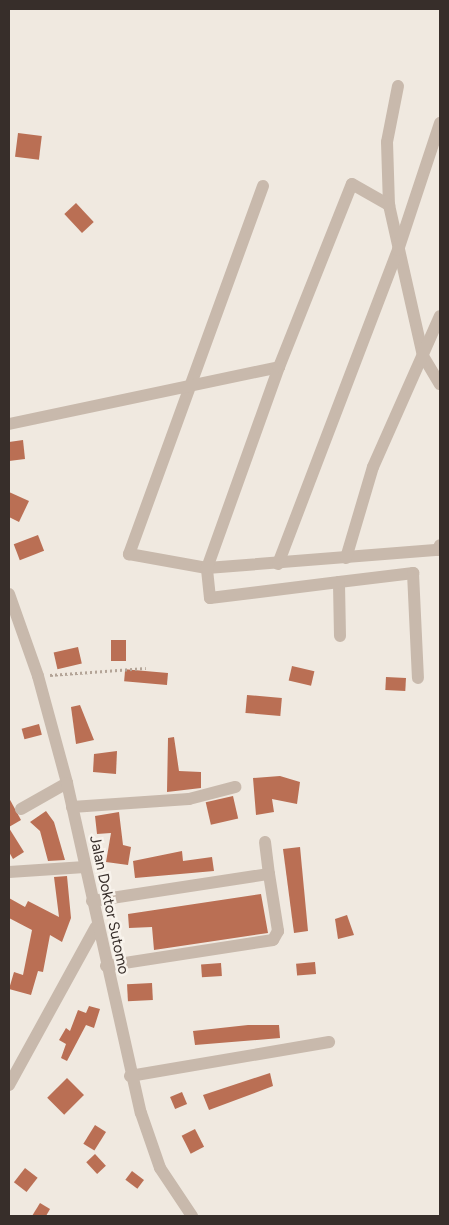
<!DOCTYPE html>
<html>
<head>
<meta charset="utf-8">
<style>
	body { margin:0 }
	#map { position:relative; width:449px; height:1225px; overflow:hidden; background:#f0e9e0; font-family:Figtree,sans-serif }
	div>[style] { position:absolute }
	.building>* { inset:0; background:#ba6f54; transform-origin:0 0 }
	.path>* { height:2.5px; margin-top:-1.25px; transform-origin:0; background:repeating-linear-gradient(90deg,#b3a497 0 2.5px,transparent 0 5px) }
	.minor>* { height:12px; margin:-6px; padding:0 6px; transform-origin:6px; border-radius:6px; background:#c8b9ac }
	.tertiary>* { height:12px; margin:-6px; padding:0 6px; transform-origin:6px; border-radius:6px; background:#c8b9ac }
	span { translate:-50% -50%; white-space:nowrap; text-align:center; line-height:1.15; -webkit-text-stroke:5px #f8f3ec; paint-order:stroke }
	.street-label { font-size:15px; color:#372e2a }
	.frame { position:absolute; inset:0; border:10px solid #372e2a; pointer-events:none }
</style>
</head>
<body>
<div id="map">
	<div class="building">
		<div style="left:18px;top:133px;width:24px;height:24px;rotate:7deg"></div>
		<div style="left:76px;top:203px;width:26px;height:16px;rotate:47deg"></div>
		<div style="clip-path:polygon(23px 440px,25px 459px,9px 461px,9px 442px)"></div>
		<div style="clip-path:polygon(9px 492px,29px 501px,19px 522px,9px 517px)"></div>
		<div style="left:38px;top:535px;width:17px;height:26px;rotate:69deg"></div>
		<div style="left:111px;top:640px;width:15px;height:21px"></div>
		<div style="left:78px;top:647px;width:17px;height:25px;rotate:77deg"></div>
		<div style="left:292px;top:666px;width:23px;height:15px;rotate:13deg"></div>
		<div style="left:168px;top:673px;width:12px;height:43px;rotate:95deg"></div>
		<div style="left:386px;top:677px;width:20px;height:13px;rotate:3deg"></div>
		<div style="left:247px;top:695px;width:35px;height:18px;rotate:5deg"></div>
		<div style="clip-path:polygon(80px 705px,94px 740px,76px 744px,71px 707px)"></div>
		<div style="left:39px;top:724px;width:11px;height:18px;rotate:75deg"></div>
		<div style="clip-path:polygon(174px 737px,179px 771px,201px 772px,201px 788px,167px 792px,168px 738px)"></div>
		<div style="clip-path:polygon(117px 751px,116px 774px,93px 772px,94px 754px)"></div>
		<div style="clip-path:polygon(280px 776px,300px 782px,297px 804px,272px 799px,274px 812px,256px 815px,253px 778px)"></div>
		<div style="left:233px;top:796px;width:23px;height:28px;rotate:77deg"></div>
		<div style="clip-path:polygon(9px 798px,21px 820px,9px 827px)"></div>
		<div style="clip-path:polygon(46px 811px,54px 822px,65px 860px,48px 861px,40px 831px,30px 822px)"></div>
		<div style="clip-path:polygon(119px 812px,123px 845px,131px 847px,128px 865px,106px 862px,111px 833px,97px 834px,95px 816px)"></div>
		<div style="clip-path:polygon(9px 828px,24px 852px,13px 859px,9px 852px)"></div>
		<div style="clip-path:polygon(300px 847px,308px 931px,294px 933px,283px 849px)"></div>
		<div style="clip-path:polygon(182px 851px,183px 861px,212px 857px,214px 871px,135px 878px,133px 861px)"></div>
		<div style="clip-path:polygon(67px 876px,71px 918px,62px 942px,50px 935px,43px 972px,38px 971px,31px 995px,9px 989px,14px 972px,23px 975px,32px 930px,9px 918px,9px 898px,25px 907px,28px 901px,59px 917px,54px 877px)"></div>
		<div style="clip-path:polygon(261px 894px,268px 933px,154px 950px,152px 927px,129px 928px,128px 914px)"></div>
		<div style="clip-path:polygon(347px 915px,354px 935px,338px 939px,335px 919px)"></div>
		<div style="left:315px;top:962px;width:12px;height:19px;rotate:85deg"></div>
		<div style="left:221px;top:963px;width:13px;height:20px;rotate:86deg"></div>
		<div style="left:152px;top:983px;width:17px;height:25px;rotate:87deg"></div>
		<div style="clip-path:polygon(89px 1006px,100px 1009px,94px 1028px,86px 1025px,67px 1061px,61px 1058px,66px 1044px,59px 1040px,66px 1028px,70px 1031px,78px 1010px,86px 1013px)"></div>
		<div style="clip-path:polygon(248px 1025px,279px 1025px,280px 1038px,195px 1045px,193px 1031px)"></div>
		<div style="clip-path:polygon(270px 1073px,273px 1086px,209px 1110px,203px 1095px)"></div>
		<div style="left:67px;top:1078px;width:24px;height:28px;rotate:45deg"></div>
		<div style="left:182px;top:1092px;width:13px;height:13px;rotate:67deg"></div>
		<div style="left:95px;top:1125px;width:13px;height:22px;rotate:32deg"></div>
		<div style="left:195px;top:1129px;width:20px;height:15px;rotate:63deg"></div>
		<div style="left:95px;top:1154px;width:16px;height:12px;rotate:47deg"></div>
		<div style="left:25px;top:1168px;width:16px;height:18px;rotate:38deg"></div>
		<div style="left:132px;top:1171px;width:15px;height:11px;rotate:37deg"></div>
		<div style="clip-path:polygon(40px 1203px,50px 1209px,46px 1216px,32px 1216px)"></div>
	</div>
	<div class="path">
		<div style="left:50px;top:675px;width:96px;rotate:-4.2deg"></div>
	</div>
	<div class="minor">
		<div style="left:398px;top:86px;width:57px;rotate:101.1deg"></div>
		<div style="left:387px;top:142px;width:63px;rotate:88.2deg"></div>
		<div style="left:389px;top:205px;width:155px;rotate:77.3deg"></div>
		<div style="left:423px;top:356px;width:33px;rotate:59deg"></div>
		<div style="left:263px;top:186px;width:392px;rotate:110deg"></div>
		<div style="left:129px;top:554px;width:79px;rotate:10.2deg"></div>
		<div style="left:207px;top:568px;width:232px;rotate:-4.5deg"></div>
		<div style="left:438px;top:550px;width:5px;rotate:-68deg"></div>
		<div style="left:9px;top:424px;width:276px;rotate:-11.9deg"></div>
		<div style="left:346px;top:558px;width:95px;rotate:-73.5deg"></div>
		<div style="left:373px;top:467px;width:165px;rotate:-66.1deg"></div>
		<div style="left:278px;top:564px;width:336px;rotate:-69.1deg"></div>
		<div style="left:398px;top:250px;width:134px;rotate:-71.7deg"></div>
		<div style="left:339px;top:582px;width:75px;rotate:-6.9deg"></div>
		<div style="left:413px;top:573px;width:105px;rotate:87.3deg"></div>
		<div style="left:340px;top:636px;width:54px;rotate:-91.1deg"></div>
		<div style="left:339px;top:582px;width:130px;rotate:172.9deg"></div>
		<div style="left:210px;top:598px;width:30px;rotate:-96deg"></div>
		<div style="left:207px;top:568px;width:214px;rotate:-70.3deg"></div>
		<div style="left:279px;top:367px;width:197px;rotate:-68.3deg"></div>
		<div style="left:352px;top:184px;width:43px;rotate:29.6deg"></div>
		<div style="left:72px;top:807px;width:117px;rotate:-3.9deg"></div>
		<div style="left:189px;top:799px;width:48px;rotate:-14.6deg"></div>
		<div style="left:21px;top:809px;width:53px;rotate:-29.5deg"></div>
		<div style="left:265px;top:842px;width:32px;rotate:83deg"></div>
		<div style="left:9px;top:872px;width:76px;rotate:-3.8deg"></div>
		<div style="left:92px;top:901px;width:179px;rotate:-8.7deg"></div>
		<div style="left:269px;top:874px;width:58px;rotate:81deg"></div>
		<div style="left:278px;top:931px;width:10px;rotate:119deg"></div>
		<div style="left:273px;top:940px;width:169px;rotate:171.2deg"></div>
		<div style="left:130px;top:1076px;width:202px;rotate:-9.7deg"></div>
		<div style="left:9px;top:1085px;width:180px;rotate:-61.2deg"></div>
	</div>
	<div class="tertiary">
		<div style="left:9px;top:594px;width:87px;rotate:70.5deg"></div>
		<div style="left:38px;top:676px;width:111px;rotate:74.8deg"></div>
		<div style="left:67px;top:783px;width:338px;rotate:77.4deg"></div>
		<div style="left:141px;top:1113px;width:58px;rotate:70.9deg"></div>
		<div style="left:160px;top:1168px;width:58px;rotate:56.3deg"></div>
	</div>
	<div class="street-label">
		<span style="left:109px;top:905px;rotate:78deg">Jalan Doktor Sutomo</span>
	</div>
	<div class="frame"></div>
</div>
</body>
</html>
